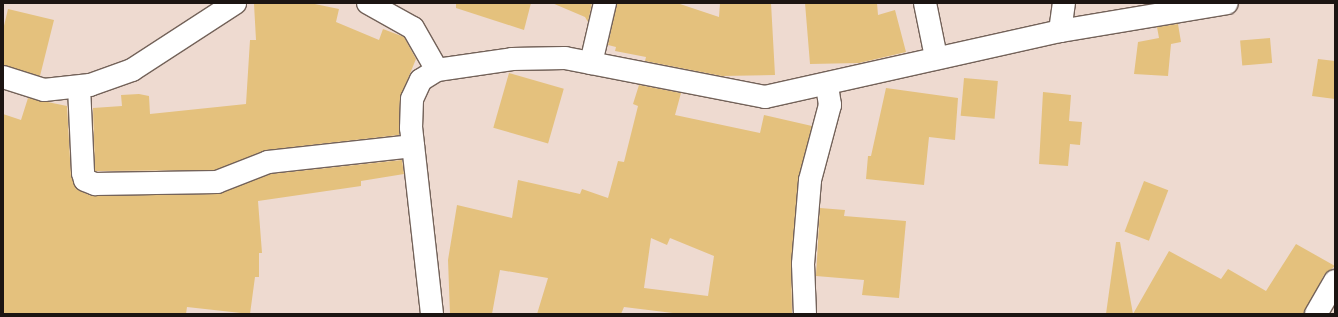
<!DOCTYPE html>
<html>
<head>
<meta charset="utf-8">
<style>
	body { margin:0 }
	#map { position:relative; width:1338px; height:317px; overflow:hidden; background:#eedad0; font-family:Lato,sans-serif }
	div>[style] { position:absolute }
	.building>* { inset:0; background:#e4c17d; transform-origin:0 0 }
	.roads { filter:drop-shadow(1px 0 #736259) drop-shadow(-1px 0 #736259) drop-shadow(0 1px #736259) drop-shadow(0 -1px #736259) }
	.minor>* { height:22px; margin:-11px; padding:0 11px; transform-origin:11px; border-radius:11px; background:#fff }
	span { translate:-50% -50%; white-space:nowrap; text-align:center; line-height:1.15; -webkit-text-stroke:3px #fbe7dd; paint-order:stroke }
	.frame { position:absolute; inset:0; border:4px solid #1c1512; pointer-events:none }
</style>
</head>
<body>
<div id="map">
	<div class="building">
		<div style="clip-path:polygon(310px 3px,339px 9px,336px 22px,379px 40px,383px 29px,404px 37px,416px 59px,400px 98px,399px 135px,266px 150px,215px 170px,95px 171px,93px 108px,122px 106px,121px 95px,139px 94px,149px 96px,150px 114px,246px 104px,250px 40px,256px 40px,254px 4px)"></div>
		<div style="clip-path:polygon(456px 3px,531px 3px,524px 30px,456px 8px)"></div>
		<div style="clip-path:polygon(552px 3px,592px 3px,588px 22px,585px 17px)"></div>
		<div style="clip-path:polygon(617px 3px,677px 3px,719px 17px,720px 3px,771px 3px,775px 75px,722px 76px,645px 61px,646px 57px,615px 51px,616px 47px,608px 45px)"></div>
		<div style="clip-path:polygon(805px 3px,877px 3px,878px 15px,895px 10px,906px 52px,859px 63px,810px 64px)"></div>
		<div style="clip-path:polygon(8px 9px,54px 20px,40px 76px,3px 65px,3px 30px)"></div>
		<div style="clip-path:polygon(1178px 24px,1181px 42px,1171px 44px,1168px 76px,1134px 74px,1138px 42px,1159px 38px,1157px 27px)"></div>
		<div style="left:1270px;top:38px;width:25px;height:30px;rotate:85deg"></div>
		<div style="clip-path:polygon(1318px 59px,1335px 61px,1335px 99px,1312px 96px)"></div>
		<div style="left:509px;top:73px;width:57px;height:57px;rotate:16deg"></div>
		<div style="left:964px;top:78px;width:34px;height:38px;rotate:5deg"></div>
		<div style="clip-path:polygon(evenodd,639px 85px,681px 93px,675px 115px,760px 133px,764px 115px,812px 126px,798px 179px,791px 263px,792px 314px,681px 314px,624px 307px,621px 314px,537px 314px,548px 278px,500px 270px,492px 314px,450px 314px,448px 260px,457px 205px,512px 218px,518px 180px,580px 194px,582px 189px,608px 198px,618px 161px,624px 162px,638px 106px,633px 104px,639px 85px,651px 238px,667px 245px,670px 238px,714px 256px,708px 296px,644px 288px,651px 238px)"></div>
		<div style="clip-path:polygon(886px 88px,958px 98px,955px 140px,929px 137px,924px 185px,866px 179px,868px 156px,871px 156px)"></div>
		<div style="clip-path:polygon(1043px 92px,1071px 95px,1069px 121px,1082px 122px,1080px 145px,1070px 144px,1068px 166px,1039px 164px)"></div>
		<div style="clip-path:polygon(28px 98px,67px 106px,71px 176px,76px 189px,91px 196px,217px 194px,271px 174px,402px 160px,404px 174px,361px 181px,361px 186px,258px 201px,262px 253px,259px 253px,259px 277px,255px 277px,250px 314px,187px 307px,186px 314px,3px 314px,3px 114px,21px 120px)"></div>
		<div style="left:1144px;top:181px;width:26px;height:54px;rotate:21deg"></div>
		<div style="clip-path:polygon(820px 208px,845px 210px,844px 216px,906px 221px,899px 298px,862px 295px,864px 280px,816px 276px)"></div>
		<div style="clip-path:polygon(1116px 242px,1120px 242px,1133px 314px,1106px 314px)"></div>
		<div style="clip-path:polygon(1296px 244px,1335px 266px,1324px 275px,1304px 314px,1133px 314px,1169px 251px,1221px 279px,1228px 269px,1266px 291px)"></div>
	</div>
	<div class="roads">
		<div class="minor">
			<div style="left:368px;top:3px;width:51px;rotate:29.1deg"></div>
			<div style="left:413px;top:28px;width:48px;rotate:60.3deg"></div>
			<div style="left:925px;top:3px;width:55px;rotate:78.5deg"></div>
			<div style="left:1060px;top:31px;width:28px;rotate:-82deg"></div>
			<div style="left:591px;top:63px;width:62px;rotate:-76.9deg"></div>
			<div style="left:3px;top:77px;width:43px;rotate:17.6deg"></div>
			<div style="left:44px;top:90px;width:46px;rotate:-6.2deg"></div>
			<div style="left:90px;top:85px;width:45px;rotate:-19.7deg"></div>
			<div style="left:132px;top:70px;width:123px;rotate:-33deg"></div>
			<div style="left:79px;top:87px;width:86px;rotate:87.3deg"></div>
			<div style="left:83px;top:173px;width:7px;rotate:74deg"></div>
			<div style="left:85px;top:180px;width:11px;rotate:22deg"></div>
			<div style="left:95px;top:184px;width:122px;rotate:-0.9deg"></div>
			<div style="left:217px;top:182px;width:55px;rotate:-21.4deg"></div>
			<div style="left:268px;top:162px;width:146px;rotate:-6.3deg"></div>
			<div style="left:432px;top:314px;width:187px;rotate:-96.4deg"></div>
			<div style="left:411px;top:128px;width:29px;rotate:-88deg"></div>
			<div style="left:412px;top:99px;width:21px;rotate:-65deg"></div>
			<div style="left:421px;top:80px;width:19px;rotate:-32deg"></div>
			<div style="left:437px;top:70px;width:76px;rotate:-8.3deg"></div>
			<div style="left:512px;top:59px;width:53px;rotate:-1.1deg"></div>
			<div style="left:565px;top:58px;width:204px;rotate:11deg"></div>
			<div style="left:765px;top:97px;width:302px;rotate:-12.6deg"></div>
			<div style="left:1060px;top:31px;width:169px;rotate:-9.5deg"></div>
			<div style="left:805px;top:314px;width:50px;rotate:-92.3deg"></div>
			<div style="left:803px;top:264px;width:84px;rotate:-85.2deg"></div>
			<div style="left:810px;top:180px;width:78px;rotate:-75.1deg"></div>
			<div style="left:830px;top:105px;width:20px;rotate:-99deg"></div>
			<div style="left:1316px;top:314px;width:38px;rotate:-60deg"></div>
		</div>
	</div>
	<div class="frame"></div>
</div>
</body>
</html>
